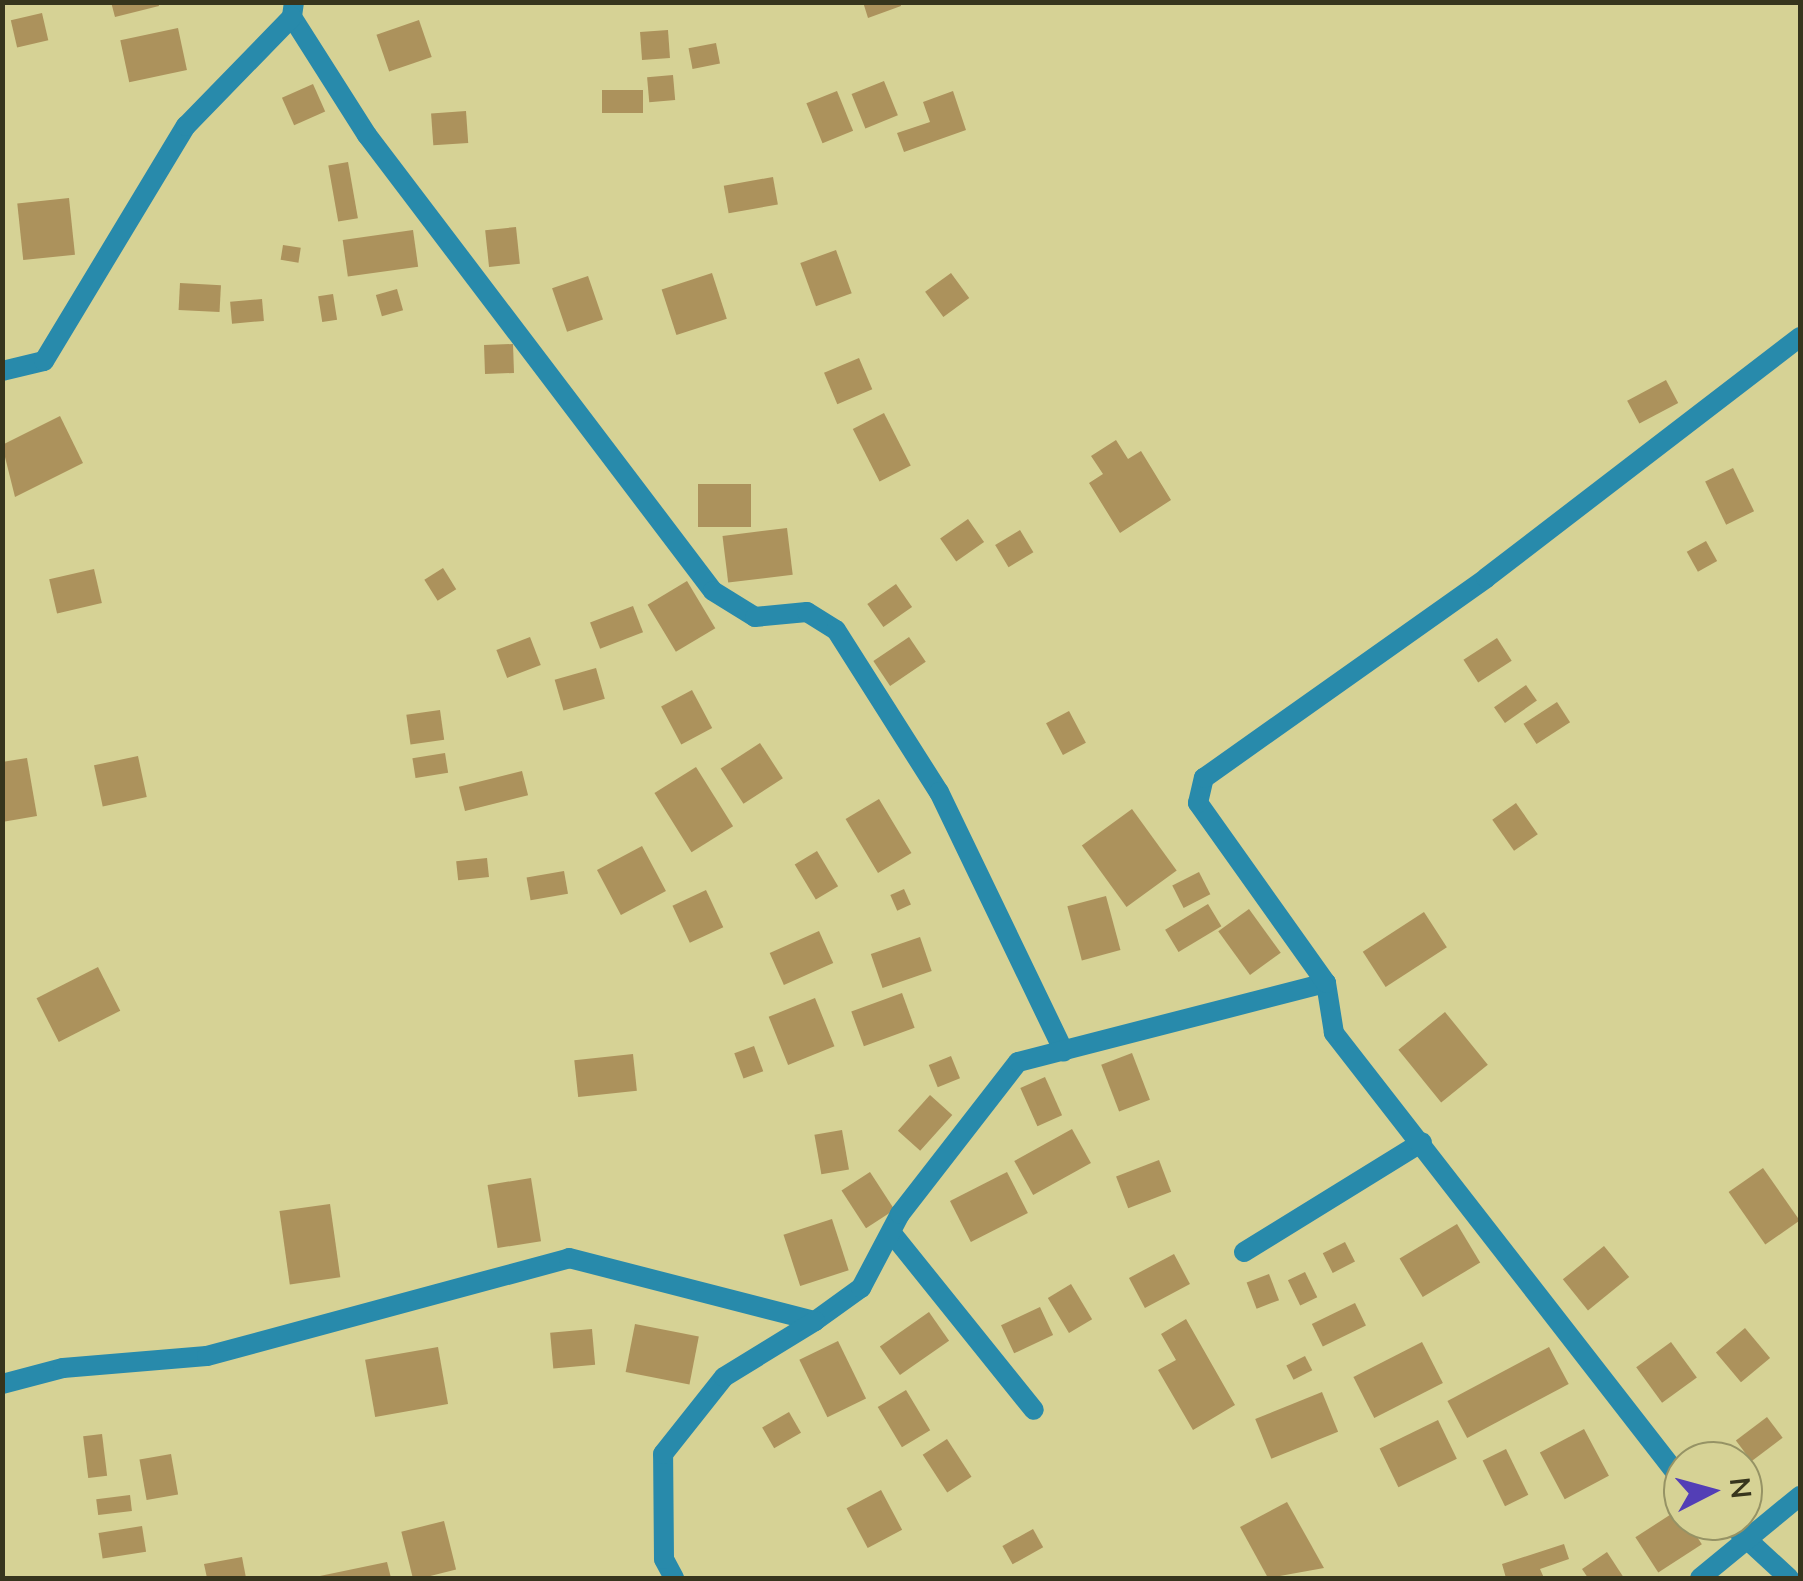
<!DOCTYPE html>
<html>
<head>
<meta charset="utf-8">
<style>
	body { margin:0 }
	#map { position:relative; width:1803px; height:1581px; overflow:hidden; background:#d6d295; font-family:Mulish,sans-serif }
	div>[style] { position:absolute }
	.building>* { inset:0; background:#ac925c; transform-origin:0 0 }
	.minor>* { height:20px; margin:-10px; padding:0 10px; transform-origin:10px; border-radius:10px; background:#288aab }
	span { translate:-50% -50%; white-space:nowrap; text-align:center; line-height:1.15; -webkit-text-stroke:8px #d6d295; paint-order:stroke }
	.frame { position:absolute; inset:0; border:5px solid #37351d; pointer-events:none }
	.north { position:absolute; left:1663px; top:1441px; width:100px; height:100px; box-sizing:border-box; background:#d6d295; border:2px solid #969365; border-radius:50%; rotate:84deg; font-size:28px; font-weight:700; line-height:40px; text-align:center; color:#37351d }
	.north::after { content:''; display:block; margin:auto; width:35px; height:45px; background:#533eb6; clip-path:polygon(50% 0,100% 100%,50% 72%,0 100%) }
</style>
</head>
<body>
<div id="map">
	<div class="building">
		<div style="clip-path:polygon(111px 2px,158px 2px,159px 6px,115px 17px)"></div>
		<div style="clip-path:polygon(863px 2px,900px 2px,901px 6px,868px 18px)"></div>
		<div style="left:42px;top:13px;width:28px;height:32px;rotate:77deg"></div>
		<div style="left:419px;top:20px;width:39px;height:45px;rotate:71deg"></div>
		<div style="left:178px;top:28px;width:43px;height:59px;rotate:78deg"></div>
		<div style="left:668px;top:30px;width:28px;height:28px;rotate:86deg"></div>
		<div style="left:716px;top:43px;width:21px;height:28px;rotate:79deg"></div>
		<div style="left:673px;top:75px;width:25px;height:26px;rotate:85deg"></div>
		<div style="left:884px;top:81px;width:37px;height:35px;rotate:68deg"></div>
		<div style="left:313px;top:84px;width:30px;height:34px;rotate:66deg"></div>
		<div style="left:602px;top:90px;width:41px;height:23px"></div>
		<div style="left:837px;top:91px;width:43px;height:33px;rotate:68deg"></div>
		<div style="clip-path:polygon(953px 91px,966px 130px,904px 152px,897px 133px,930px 122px,923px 102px)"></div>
		<div style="left:466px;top:111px;width:32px;height:35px;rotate:86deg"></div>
		<div style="left:348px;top:162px;width:57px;height:20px;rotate:80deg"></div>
		<div style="left:773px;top:177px;width:28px;height:50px;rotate:80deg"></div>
		<div style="left:69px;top:198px;width:57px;height:52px;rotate:84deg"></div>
		<div style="left:516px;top:227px;width:37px;height:31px;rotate:84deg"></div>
		<div style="left:413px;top:230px;width:37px;height:71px;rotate:82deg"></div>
		<div style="left:283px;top:245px;width:18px;height:15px;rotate:9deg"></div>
		<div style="left:836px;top:250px;width:46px;height:38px;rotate:70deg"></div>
		<div style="left:712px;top:273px;width:48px;height:53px;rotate:72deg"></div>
		<div style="left:951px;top:273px;width:31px;height:32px;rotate:54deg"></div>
		<div style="left:588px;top:276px;width:46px;height:38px;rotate:71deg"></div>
		<div style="left:180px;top:283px;width:41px;height:27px;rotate:3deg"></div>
		<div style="left:397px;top:289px;width:22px;height:22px;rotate:74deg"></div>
		<div style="left:333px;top:294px;width:26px;height:15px;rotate:81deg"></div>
		<div style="left:262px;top:299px;width:22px;height:32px;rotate:85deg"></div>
		<div style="left:513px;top:344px;width:29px;height:29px;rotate:88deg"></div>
		<div style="left:859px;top:358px;width:34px;height:38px;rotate:67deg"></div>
		<div style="left:1666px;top:380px;width:26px;height:44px;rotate:62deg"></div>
		<div style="left:884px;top:413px;width:59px;height:35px;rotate:63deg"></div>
		<div style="clip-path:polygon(60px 416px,83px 463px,15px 497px,2px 445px)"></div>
		<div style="clip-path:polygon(1116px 440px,1128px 459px,1141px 451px,1171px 500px,1120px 533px,1089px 483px,1103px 474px,1091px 456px)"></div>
		<div style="left:1733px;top:468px;width:48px;height:31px;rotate:64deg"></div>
		<div style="left:698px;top:484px;width:53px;height:43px"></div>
		<div style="left:968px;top:519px;width:28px;height:34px;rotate:55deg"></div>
		<div style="left:787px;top:528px;width:47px;height:65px;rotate:83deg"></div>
		<div style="left:1020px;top:530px;width:26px;height:29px;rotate:59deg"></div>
		<div style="left:1706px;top:541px;width:23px;height:22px;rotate:61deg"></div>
		<div style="left:443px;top:568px;width:25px;height:22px;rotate:58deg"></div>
		<div style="left:94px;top:569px;width:35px;height:46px;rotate:77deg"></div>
		<div style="left:687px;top:581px;width:55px;height:46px;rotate:59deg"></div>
		<div style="left:896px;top:584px;width:28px;height:35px;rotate:55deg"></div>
		<div style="left:633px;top:606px;width:28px;height:46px;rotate:69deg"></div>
		<div style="left:530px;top:637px;width:30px;height:36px;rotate:69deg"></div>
		<div style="left:909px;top:637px;width:30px;height:43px;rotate:56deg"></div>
		<div style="left:1497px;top:638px;width:27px;height:40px;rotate:57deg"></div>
		<div style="left:596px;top:668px;width:32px;height:43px;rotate:74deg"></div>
		<div style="left:1526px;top:685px;width:19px;height:39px;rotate:55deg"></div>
		<div style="left:692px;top:690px;width:43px;height:35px;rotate:62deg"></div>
		<div style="left:1557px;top:702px;width:24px;height:40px;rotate:57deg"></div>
		<div style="left:440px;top:710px;width:30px;height:34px;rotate:82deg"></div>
		<div style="left:1069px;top:711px;width:36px;height:26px;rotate:62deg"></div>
		<div style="left:760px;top:743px;width:42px;height:47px;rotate:57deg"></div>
		<div style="left:445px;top:753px;width:20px;height:33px;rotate:81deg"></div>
		<div style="left:138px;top:756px;width:42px;height:45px;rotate:78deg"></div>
		<div style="clip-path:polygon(27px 758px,37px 816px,2px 822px,2px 762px)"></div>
		<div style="left:696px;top:767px;width:70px;height:49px;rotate:58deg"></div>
		<div style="left:522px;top:771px;width:25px;height:65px;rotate:76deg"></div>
		<div style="left:879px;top:799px;width:63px;height:39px;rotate:59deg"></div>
		<div style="left:1516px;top:803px;width:38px;height:29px;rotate:55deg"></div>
		<div style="left:1132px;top:809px;width:76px;height:62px;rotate:54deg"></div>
		<div style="left:642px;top:846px;width:51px;height:51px;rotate:62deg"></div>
		<div style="left:817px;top:851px;width:41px;height:26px;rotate:59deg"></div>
		<div style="left:487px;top:858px;width:19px;height:31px;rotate:84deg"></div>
		<div style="left:564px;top:871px;width:23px;height:38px;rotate:80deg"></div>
		<div style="left:1199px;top:872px;width:25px;height:30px;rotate:63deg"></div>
		<div style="left:904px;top:889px;width:17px;height:15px;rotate:66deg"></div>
		<div style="left:706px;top:890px;width:41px;height:37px;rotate:65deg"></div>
		<div style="left:1106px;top:896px;width:56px;height:40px;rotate:75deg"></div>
		<div style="left:1208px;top:904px;width:26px;height:50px;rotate:59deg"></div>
		<div style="left:1249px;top:909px;width:54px;height:38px;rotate:54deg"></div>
		<div style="left:1424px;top:912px;width:42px;height:73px;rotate:57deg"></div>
		<div style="left:819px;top:931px;width:35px;height:54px;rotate:66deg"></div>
		<div style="left:920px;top:937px;width:36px;height:52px;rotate:71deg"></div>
		<div style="left:98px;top:967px;width:49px;height:69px;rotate:63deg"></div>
		<div style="left:902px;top:993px;width:37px;height:54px;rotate:70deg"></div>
		<div style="left:815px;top:998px;width:52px;height:50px;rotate:68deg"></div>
		<div style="left:1445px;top:1012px;width:68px;height:60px;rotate:51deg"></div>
		<div style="left:754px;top:1046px;width:27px;height:21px;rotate:70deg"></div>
		<div style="left:1132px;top:1053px;width:50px;height:33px;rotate:69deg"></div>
		<div style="left:633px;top:1054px;width:37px;height:59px;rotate:84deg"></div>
		<div style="left:951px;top:1056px;width:24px;height:24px;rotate:68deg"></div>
		<div style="left:1045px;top:1077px;width:42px;height:27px;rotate:66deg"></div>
		<div style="left:930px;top:1095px;width:30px;height:48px;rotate:42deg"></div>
		<div style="left:1072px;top:1129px;width:39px;height:66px;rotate:61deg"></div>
		<div style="left:842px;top:1130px;width:40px;height:28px;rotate:80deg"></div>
		<div style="left:1159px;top:1160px;width:34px;height:46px;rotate:69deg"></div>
		<div style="left:1763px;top:1168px;width:64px;height:42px;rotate:55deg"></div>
		<div style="left:870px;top:1172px;width:45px;height:34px;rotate:57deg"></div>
		<div style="left:1007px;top:1172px;width:46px;height:64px;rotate:63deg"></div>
		<div style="left:531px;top:1178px;width:64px;height:44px;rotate:81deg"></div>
		<div style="left:330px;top:1204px;width:74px;height:51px;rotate:82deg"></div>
		<div style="left:832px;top:1219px;width:54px;height:51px;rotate:72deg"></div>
		<div style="left:1457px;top:1224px;width:45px;height:67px;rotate:59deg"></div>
		<div style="left:1345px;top:1242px;width:22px;height:25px;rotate:63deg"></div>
		<div style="left:1604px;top:1246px;width:40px;height:53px;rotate:51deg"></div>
		<div style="left:1174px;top:1254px;width:34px;height:51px;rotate:62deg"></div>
		<div style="left:1305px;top:1272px;width:28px;height:19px;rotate:64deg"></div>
		<div style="left:1269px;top:1274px;width:28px;height:24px;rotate:69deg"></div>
		<div style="left:1071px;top:1284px;width:41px;height:27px;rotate:59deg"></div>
		<div style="left:1355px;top:1303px;width:25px;height:48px;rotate:64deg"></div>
		<div style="left:1040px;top:1307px;width:31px;height:43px;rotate:65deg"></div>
		<div style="left:929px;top:1312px;width:35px;height:60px;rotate:55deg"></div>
		<div style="clip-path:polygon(1186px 1319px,1235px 1405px,1193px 1430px,1158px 1370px,1176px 1360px,1161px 1334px)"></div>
		<div style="left:635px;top:1324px;width:65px;height:49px;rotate:11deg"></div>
		<div style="left:1745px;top:1328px;width:39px;height:38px;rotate:50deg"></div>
		<div style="left:592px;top:1329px;width:36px;height:42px;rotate:85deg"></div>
		<div style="left:838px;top:1341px;width:64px;height:43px;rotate:64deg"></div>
		<div style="left:1422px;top:1342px;width:46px;height:77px;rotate:63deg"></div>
		<div style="left:1671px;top:1342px;width:44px;height:43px;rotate:54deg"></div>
		<div style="left:438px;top:1347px;width:58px;height:74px;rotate:80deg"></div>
		<div style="left:1549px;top:1347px;width:42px;height:115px;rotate:62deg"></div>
		<div style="left:1305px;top:1356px;width:16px;height:21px;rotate:63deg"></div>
		<div style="left:906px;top:1390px;width:47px;height:33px;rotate:59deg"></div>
		<div style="left:1322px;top:1392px;width:43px;height:72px;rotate:68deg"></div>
		<div style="left:789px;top:1412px;width:24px;height:31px;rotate:60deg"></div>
		<div style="left:1767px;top:1417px;width:26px;height:39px;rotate:53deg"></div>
		<div style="left:1438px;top:1420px;width:43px;height:65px;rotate:64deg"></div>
		<div style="left:1584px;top:1429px;width:53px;height:50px;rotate:62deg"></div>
		<div style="left:102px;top:1434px;width:42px;height:19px;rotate:83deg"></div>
		<div style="left:947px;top:1439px;width:45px;height:29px;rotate:57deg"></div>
		<div style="left:1506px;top:1449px;width:51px;height:26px;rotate:64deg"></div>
		<div style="left:171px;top:1454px;width:41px;height:32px;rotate:80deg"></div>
		<div style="left:881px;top:1490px;width:45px;height:39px;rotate:62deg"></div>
		<div style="left:130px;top:1495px;width:16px;height:34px;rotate:83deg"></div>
		<div style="clip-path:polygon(1287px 1502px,1324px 1568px,1268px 1578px,1240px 1527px)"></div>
		<div style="left:1679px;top:1509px;width:42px;height:52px;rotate:57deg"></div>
		<div style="left:444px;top:1521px;width:50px;height:44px;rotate:76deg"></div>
		<div style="left:142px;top:1526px;width:26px;height:44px;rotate:81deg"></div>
		<div style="left:1033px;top:1529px;width:21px;height:35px;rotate:61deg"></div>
		<div style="clip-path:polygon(1564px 1544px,1569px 1559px,1540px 1569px,1544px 1578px,1506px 1578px,1502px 1564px)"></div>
		<div style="clip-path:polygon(1607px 1552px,1624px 1578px,1588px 1578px,1582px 1569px)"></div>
		<div style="clip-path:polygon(242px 1557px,246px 1578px,207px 1578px,204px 1564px)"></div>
		<div style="clip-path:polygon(387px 1562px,391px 1578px,316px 1578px,315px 1577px)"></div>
	</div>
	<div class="minor">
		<div style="left:294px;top:2px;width:15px;rotate:98deg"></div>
		<div style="left:292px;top:17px;width:140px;rotate:57.6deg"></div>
		<div style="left:367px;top:135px;width:572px;rotate:52.81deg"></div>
		<div style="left:713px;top:591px;width:49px;rotate:31.8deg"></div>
		<div style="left:755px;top:617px;width:52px;rotate:-5.5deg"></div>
		<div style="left:807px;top:612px;width:34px;rotate:32deg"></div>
		<div style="left:836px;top:630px;width:192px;rotate:57.6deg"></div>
		<div style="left:939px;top:792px;width:288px;rotate:64.3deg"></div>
		<div style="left:2px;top:371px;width:43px;rotate:-13.4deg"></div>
		<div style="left:44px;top:361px;width:275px;rotate:-58.9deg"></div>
		<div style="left:186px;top:126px;width:152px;rotate:-45.8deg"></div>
		<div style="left:894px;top:1236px;width:223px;rotate:51.2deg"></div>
		<div style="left:1244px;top:1252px;width:209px;rotate:-31.7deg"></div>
		<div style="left:2px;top:1384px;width:63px;rotate:-14.7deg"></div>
		<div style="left:63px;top:1368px;width:144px;rotate:-4.8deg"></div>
		<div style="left:207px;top:1356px;width:375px;rotate:-15.1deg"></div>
		<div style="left:569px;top:1258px;width:254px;rotate:14.4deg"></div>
		<div style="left:815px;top:1321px;width:57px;rotate:-35.7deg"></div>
		<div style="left:861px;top:1288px;width:84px;rotate:-62.2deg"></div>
		<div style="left:900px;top:1214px;width:192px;rotate:-52.2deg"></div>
		<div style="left:1018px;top:1062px;width:318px;rotate:-14.4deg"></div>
		<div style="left:1683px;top:1482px;width:569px;rotate:-127.86deg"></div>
		<div style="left:1334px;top:1033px;width:51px;rotate:-99.1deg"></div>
		<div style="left:1326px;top:983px;width:221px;rotate:-125.4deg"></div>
		<div style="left:1198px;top:803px;width:26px;rotate:-77deg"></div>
		<div style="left:1204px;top:778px;width:346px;rotate:-35.3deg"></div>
		<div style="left:1486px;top:578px;width:396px;rotate:-37.5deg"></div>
		<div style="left:1727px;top:1521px;width:84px;rotate:42.6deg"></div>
		<div style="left:674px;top:1578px;width:21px;rotate:-118deg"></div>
		<div style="left:664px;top:1559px;width:105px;rotate:-90.5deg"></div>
		<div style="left:663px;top:1454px;width:98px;rotate:-51.6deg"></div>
		<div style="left:724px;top:1377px;width:107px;rotate:-31.6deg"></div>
		<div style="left:1700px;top:1578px;width:129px;rotate:-39.4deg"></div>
	</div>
	<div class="frame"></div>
	<div class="north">N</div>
</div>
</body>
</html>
